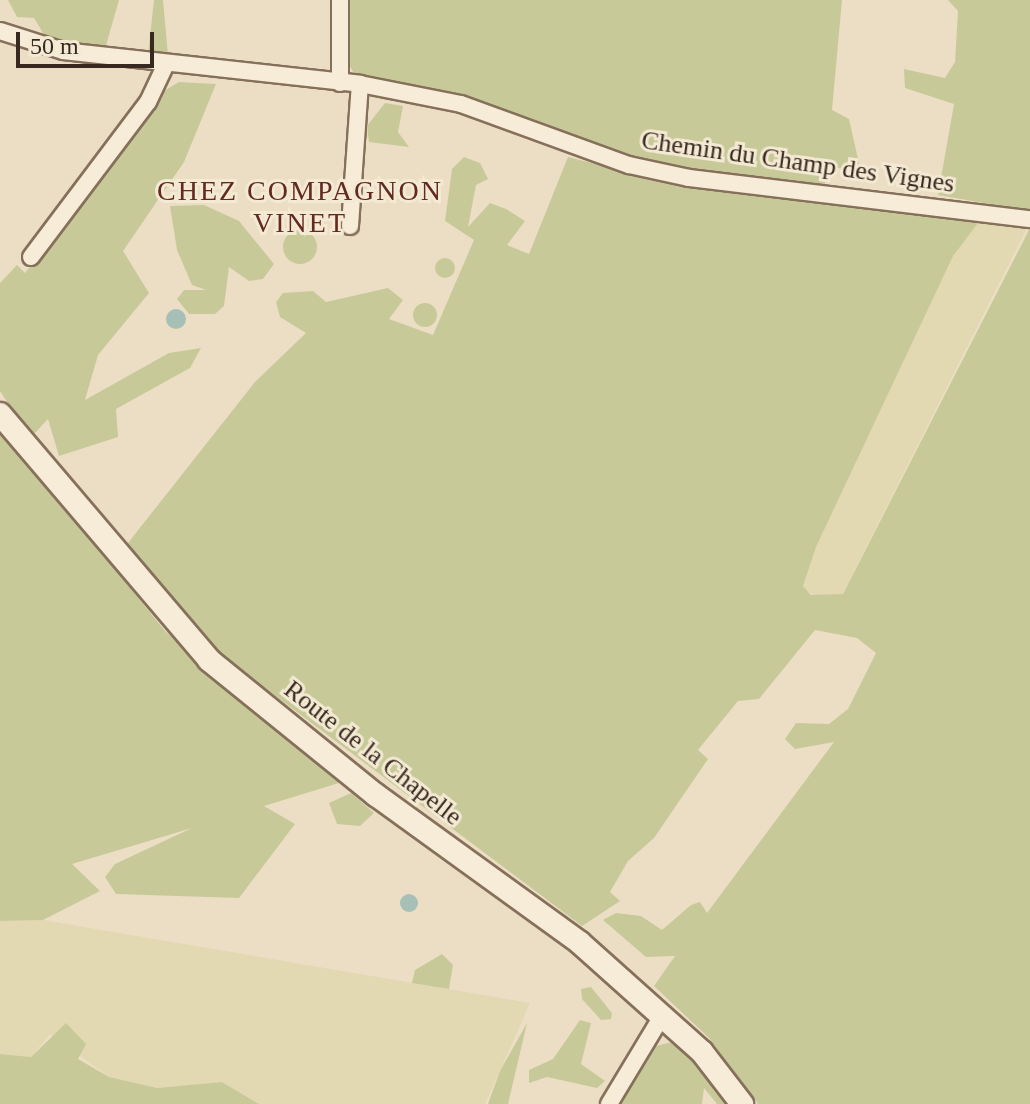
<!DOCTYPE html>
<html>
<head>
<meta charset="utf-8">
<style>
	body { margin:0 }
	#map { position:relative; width:1030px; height:1104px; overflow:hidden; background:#ecdec4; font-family:Georgia,serif }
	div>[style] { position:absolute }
	.farmland>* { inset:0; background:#e2d8b2 }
	.green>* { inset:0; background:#c7ca98 }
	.round { border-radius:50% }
	.water>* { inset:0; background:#a6c0b7 }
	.roads { filter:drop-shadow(2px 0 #86705b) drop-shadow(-2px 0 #86705b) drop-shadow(0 2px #86705b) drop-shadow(0 -2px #86705b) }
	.street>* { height:16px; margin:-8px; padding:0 8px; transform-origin:8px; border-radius:8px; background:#f7ecd7 }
	.secondary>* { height:22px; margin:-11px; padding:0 11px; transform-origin:11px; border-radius:11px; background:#f7ecd7 }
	span { translate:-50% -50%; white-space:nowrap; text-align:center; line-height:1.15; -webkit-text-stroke:6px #f4e9d3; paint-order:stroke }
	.street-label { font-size:26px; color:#37291f }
	.neighbourhood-label { font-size:28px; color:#622a20; letter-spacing:2px }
	.scale { position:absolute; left:16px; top:32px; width:138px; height:36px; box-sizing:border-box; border:4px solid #37291f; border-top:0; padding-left:10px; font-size:24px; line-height:28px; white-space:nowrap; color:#37291f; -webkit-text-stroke:6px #f4e9d3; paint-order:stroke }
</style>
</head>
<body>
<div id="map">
	<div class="farmland">
		<div style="clip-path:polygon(978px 223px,1027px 228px,834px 611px,803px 587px,816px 547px,953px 255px)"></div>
		<div style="clip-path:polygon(43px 920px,530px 1003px,485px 1104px,259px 1104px,222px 1082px,157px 1088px,109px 1077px,50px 1034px,31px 1057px,0 1054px,0 921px)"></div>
	</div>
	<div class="green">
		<div style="clip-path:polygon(8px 0,119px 0,105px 49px,76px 59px,58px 58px,34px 18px,17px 17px)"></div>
		<div style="clip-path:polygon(154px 0,163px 0,168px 55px,148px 55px)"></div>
		<div style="clip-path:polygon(350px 0,842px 0,832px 110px,849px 119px,861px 172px,827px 166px,825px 184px,715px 176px,683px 185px,978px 223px,953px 256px,816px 547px,803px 586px,811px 595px,843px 594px,1030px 228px,1030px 1104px,758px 1104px,708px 1037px,654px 986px,675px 956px,646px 957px,603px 920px,616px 913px,641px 916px,662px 930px,691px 905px,700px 902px,707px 913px,834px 742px,795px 749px,785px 739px,796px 723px,829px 724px,848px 709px,876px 653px,857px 638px,815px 630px,759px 699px,738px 701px,698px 750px,708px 759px,654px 838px,628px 861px,610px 892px,620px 901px,582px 926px,225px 658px,124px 548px,255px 382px,306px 333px,280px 317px,276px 302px,283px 293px,313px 291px,326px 302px,388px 288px,403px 300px,389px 319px,433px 335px,474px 240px,445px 221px,452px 169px,464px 157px,480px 163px,488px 179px,476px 185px,468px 227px,490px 203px,506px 209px,525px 221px,507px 245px,529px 254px,568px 157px,670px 183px,639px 161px,486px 104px,357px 79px,347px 61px)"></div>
		<div style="clip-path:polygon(948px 0,1030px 0,1030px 211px,938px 195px,954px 104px,905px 88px,904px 69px,945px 78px,955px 62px,958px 11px)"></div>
		<div style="clip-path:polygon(179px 82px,216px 84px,184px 162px,123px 251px,149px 293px,98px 355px,85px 400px,169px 353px,201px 348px,190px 368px,116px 409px,118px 437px,59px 456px,48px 419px,35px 433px,25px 429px,0 391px,0 283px,17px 265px,25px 273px,164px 91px)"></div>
		<div style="clip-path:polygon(385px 103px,403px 106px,398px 132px,409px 147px,369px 142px,367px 126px)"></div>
		<div style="clip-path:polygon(204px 205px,239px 221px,274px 264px,263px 279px,249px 281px,229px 267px,224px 306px,215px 314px,189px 314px,177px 299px,184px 290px,206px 290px,192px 285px,177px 250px,170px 206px)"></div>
		<div class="round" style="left:283px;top:230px;width:34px;height:34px"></div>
		<div class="round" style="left:435px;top:258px;width:20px;height:20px"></div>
		<div class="round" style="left:413px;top:303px;width:24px;height:24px"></div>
		<div style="clip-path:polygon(0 427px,165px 631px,338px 776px,339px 783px,264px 806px,295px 824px,239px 898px,116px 894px,105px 877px,115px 864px,192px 828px,72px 864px,100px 891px,43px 920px,0 921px)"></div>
		<div style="clip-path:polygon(351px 793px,374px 813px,360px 826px,337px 824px,329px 803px)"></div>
		<div style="clip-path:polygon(442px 954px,453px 965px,449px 989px,412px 983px,415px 970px)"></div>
		<div style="clip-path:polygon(591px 987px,612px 1013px,611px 1019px,601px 1020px,582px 999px,581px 989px)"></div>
		<div style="clip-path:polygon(580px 1020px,591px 1023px,581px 1064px,605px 1081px,597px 1088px,547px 1077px,529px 1083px,529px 1070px,553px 1059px)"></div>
		<div style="clip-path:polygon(66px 1023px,86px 1044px,78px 1059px,109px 1077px,157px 1088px,222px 1082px,259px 1104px,0 1104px,0 1054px,31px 1057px)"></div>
		<div style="clip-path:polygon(527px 1023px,508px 1104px,488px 1104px,500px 1071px)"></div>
		<div style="clip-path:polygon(676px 1041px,732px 1104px,717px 1104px,704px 1088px,702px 1104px,619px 1104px,652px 1047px)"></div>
	</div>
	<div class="water">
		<div class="round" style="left:166px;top:309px;width:20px;height:20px"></div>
		<div class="round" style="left:400px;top:894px;width:18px;height:18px"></div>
	</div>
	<div class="roads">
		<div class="street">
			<div style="left:0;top:31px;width:66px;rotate:17.6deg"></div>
			<div style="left:63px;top:51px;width:299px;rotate:6.3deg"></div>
			<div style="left:360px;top:84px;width:103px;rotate:11.2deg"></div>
			<div style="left:461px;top:104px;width:179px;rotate:20deg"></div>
			<div style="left:629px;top:165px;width:61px;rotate:12.2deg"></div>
			<div style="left:689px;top:178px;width:343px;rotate:6.9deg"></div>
			<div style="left:340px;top:83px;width:83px;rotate:-90deg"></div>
			<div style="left:350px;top:226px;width:142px;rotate:-86deg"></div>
			<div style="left:31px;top:257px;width:194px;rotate:-53deg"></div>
			<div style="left:148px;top:102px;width:42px;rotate:-64.7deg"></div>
			<div style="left:609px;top:1104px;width:103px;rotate:-58.9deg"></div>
		</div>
		<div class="secondary">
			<div style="left:0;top:414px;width:323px;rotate:49.6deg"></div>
			<div style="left:209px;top:660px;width:215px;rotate:39deg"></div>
			<div style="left:376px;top:795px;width:251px;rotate:35.9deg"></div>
			<div style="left:579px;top:942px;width:165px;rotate:41.8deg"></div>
			<div style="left:702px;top:1052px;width:66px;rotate:52.4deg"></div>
		</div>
	</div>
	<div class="street-label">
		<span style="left:798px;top:162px;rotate:8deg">Chemin du Champ des Vignes</span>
		<span style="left:373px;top:753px;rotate:38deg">Route de la Chapelle</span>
	</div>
	<div class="neighbourhood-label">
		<span style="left:300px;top:207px">CHEZ COMPAGNON<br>VINET</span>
	</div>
	<div class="scale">50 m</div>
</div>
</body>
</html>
